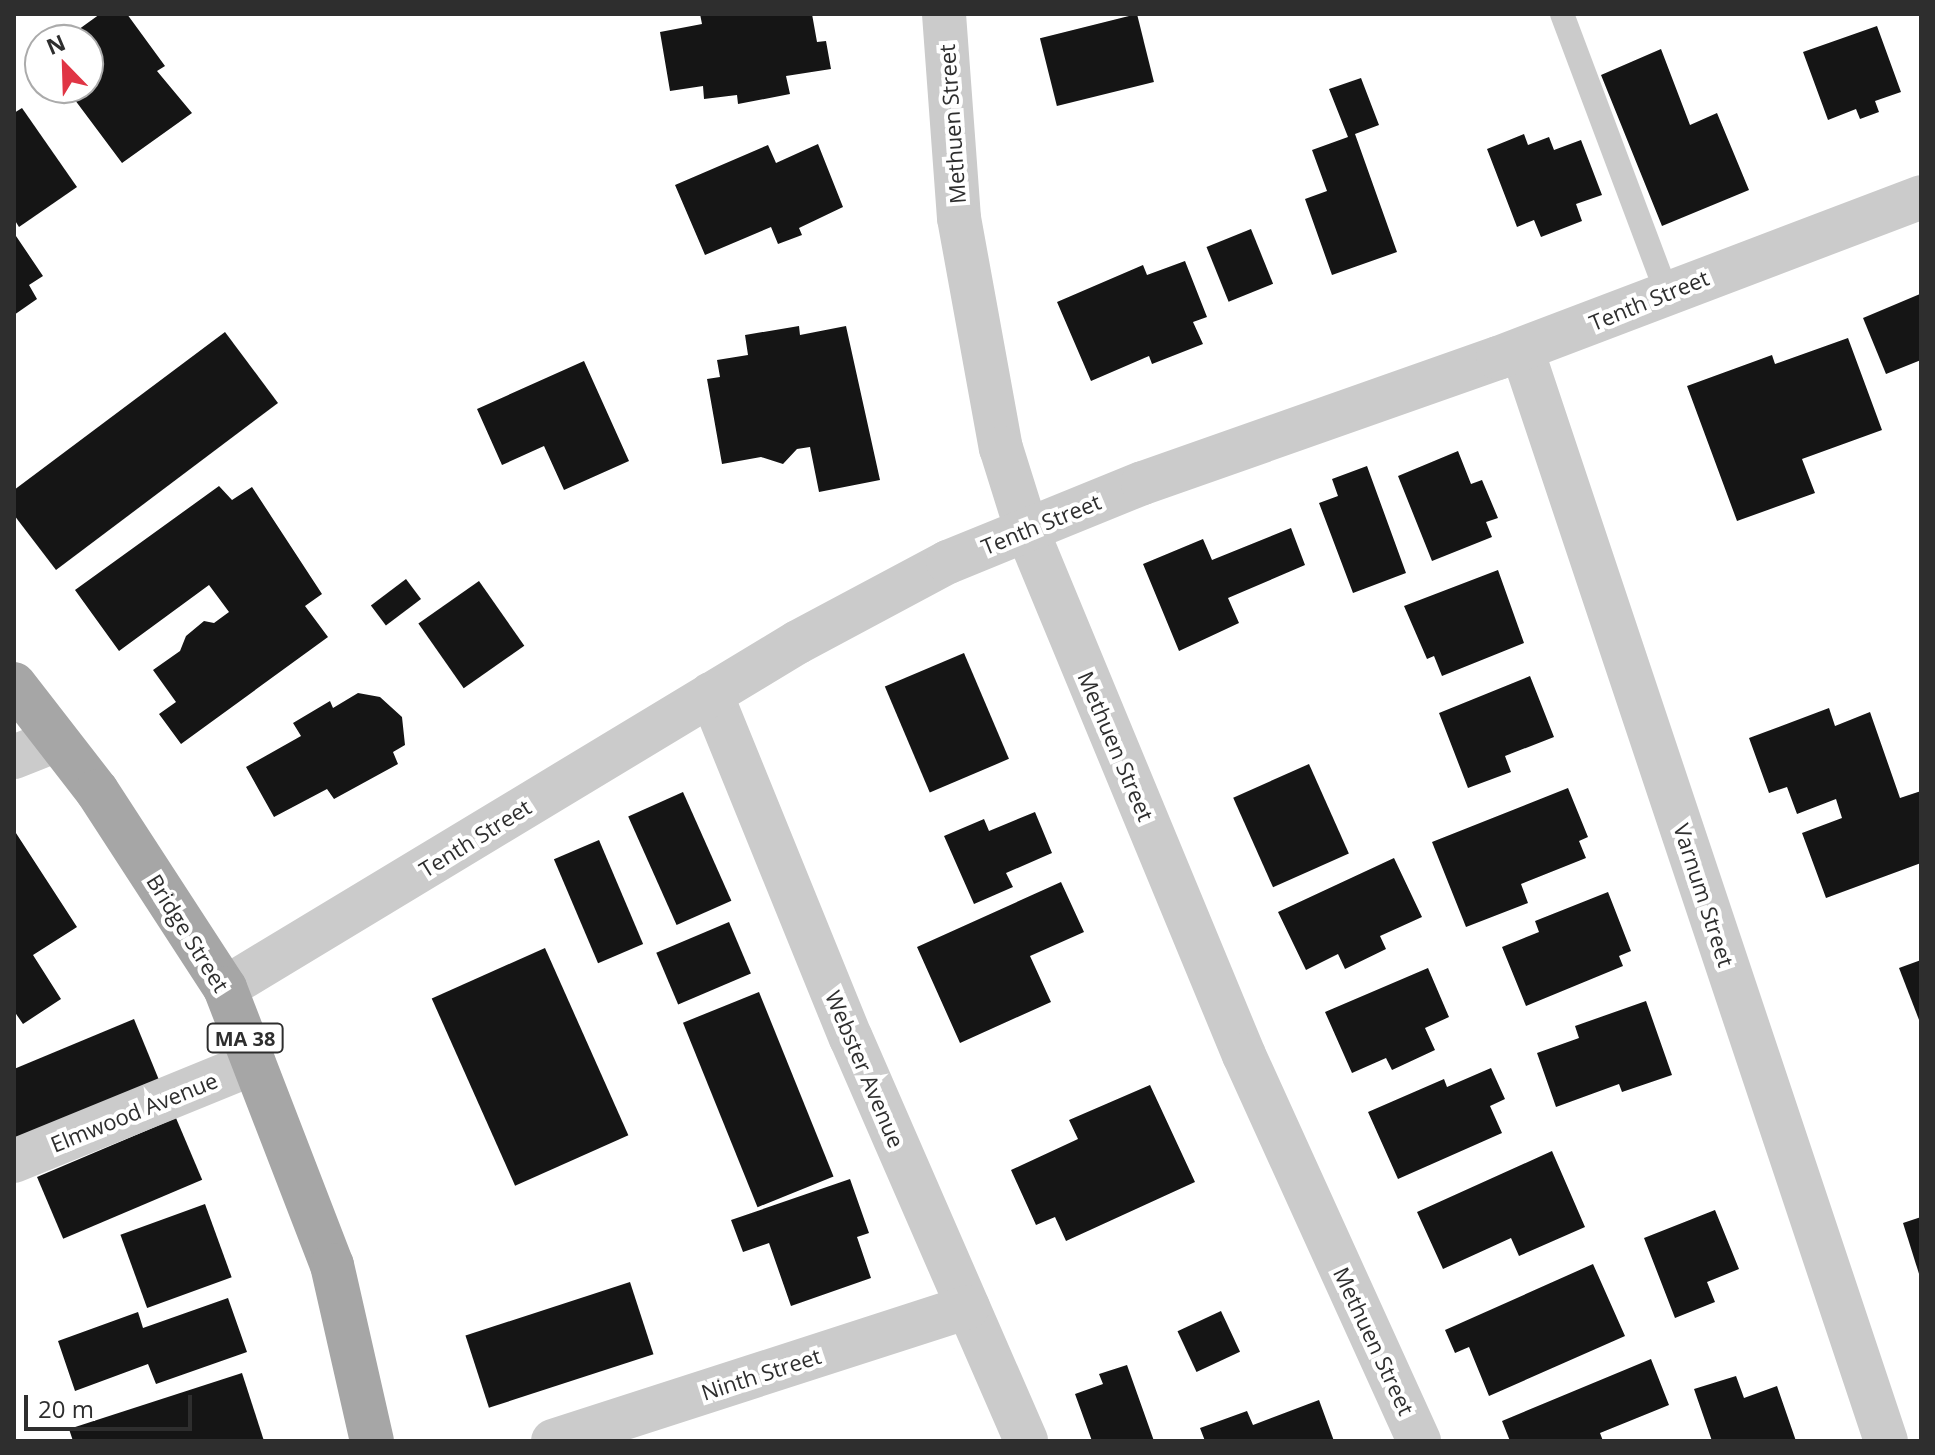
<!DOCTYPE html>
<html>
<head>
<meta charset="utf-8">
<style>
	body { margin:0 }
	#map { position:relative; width:1935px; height:1455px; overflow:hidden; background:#fff; font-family:"Open Sans",sans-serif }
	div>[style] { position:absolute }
	.building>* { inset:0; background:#151515; transform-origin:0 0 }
	.service>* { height:24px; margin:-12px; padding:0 12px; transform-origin:12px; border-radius:12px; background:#cbcbcb }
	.minor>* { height:44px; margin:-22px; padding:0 22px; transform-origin:22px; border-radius:22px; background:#cbcbcb }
	.tertiary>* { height:44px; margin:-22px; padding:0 22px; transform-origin:22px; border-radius:22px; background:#cbcbcb }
	.primary>* { height:44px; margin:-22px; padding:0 22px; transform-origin:22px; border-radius:22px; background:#a6a6a6 }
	span { translate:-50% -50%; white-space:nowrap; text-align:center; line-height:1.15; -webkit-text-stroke:8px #fff; paint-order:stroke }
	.shield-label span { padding:2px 6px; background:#fff; border:2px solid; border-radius:6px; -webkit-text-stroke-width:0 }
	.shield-label { font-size:20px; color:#2e2e2e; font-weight:700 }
	.street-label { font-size:22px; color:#2e2e2e }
	.frame { position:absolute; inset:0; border:16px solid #2e2e2e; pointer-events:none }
	.north { position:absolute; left:24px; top:24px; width:80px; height:80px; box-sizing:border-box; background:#fff; border:2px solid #ababab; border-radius:50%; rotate:337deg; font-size:22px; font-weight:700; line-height:32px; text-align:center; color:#2e2e2e }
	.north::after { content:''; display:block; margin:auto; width:28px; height:36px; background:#e03545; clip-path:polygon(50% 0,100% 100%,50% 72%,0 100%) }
	.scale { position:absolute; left:24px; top:1395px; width:168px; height:36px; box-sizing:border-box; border:4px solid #2e2e2e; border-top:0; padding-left:10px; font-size:24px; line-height:28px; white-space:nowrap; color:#2e2e2e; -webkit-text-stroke:6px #fff; paint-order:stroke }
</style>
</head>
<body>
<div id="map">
	<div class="building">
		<div style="clip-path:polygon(100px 14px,127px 14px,165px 66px,157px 71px,192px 113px,122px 163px,66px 88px,88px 88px,88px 40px,64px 40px)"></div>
		<div style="clip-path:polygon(700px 14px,812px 14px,817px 42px,826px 41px,831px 69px,786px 76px,790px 94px,738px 104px,737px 95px,704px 99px,703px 86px,670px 91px,660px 32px,702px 24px)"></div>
		<div style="left:1137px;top:14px;width:70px;height:100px;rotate:76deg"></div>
		<div style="clip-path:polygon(1877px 26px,1901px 92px,1875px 101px,1879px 112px,1860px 119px,1856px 109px,1828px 120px,1803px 52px)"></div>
		<div style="clip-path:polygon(1661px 49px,1690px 125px,1717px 113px,1749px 190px,1662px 226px,1601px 75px)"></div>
		<div style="clip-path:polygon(1361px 78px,1379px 125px,1355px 134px,1397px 252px,1332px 275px,1305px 199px,1327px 191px,1312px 150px,1348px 137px,1329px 89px)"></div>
		<div style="clip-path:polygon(22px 108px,77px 187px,19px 227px,14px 219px,14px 113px)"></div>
		<div style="clip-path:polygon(1524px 134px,1528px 145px,1549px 137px,1554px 150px,1581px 140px,1602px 195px,1576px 204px,1582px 221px,1541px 237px,1534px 220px,1517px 227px,1487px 149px)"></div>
		<div style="clip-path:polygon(818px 144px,843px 207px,799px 228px,802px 235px,778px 244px,771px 227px,705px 255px,675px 185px,768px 145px,776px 163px)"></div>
		<div style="left:1251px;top:229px;width:59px;height:48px;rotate:68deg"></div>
		<div style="clip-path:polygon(16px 236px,43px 276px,29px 285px,37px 299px,14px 315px)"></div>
		<div style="clip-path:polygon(1185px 261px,1207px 317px,1193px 322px,1203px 344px,1152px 364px,1149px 356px,1091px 381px,1057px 302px,1143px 265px,1147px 275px)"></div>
		<div style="clip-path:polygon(1920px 294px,1921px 360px,1886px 374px,1863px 318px)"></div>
		<div style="clip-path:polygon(799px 326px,800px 335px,846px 326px,880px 480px,819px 492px,810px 447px,797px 449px,783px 464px,761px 457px,722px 464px,707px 379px,720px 377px,717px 360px,748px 355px,745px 335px)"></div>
		<div style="clip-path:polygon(225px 332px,278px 403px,56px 570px,14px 515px,14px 490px)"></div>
		<div style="clip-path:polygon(1848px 338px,1882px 430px,1802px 459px,1815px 493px,1737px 521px,1687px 386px,1772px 355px,1775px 364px)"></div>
		<div style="clip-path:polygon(584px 361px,629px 461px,564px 490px,544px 446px,502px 465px,477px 409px)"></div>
		<div style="clip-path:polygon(1458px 451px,1471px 484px,1482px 480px,1498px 518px,1486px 522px,1492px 537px,1432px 561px,1398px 476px)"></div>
		<div style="clip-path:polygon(1367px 466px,1406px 573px,1353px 593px,1319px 503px,1338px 496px,1332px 479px)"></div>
		<div style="clip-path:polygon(219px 486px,232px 500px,252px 487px,322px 594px,305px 606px,328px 637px,181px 744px,159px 714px,176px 702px,153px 670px,180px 651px,186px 636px,204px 621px,214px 623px,229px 612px,209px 585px,119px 651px,75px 590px)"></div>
		<div style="clip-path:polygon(1291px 528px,1305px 565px,1228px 598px,1239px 623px,1179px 651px,1143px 564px,1203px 539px,1212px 560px)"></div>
		<div style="clip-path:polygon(1498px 570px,1524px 643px,1442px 676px,1434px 656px,1427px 659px,1404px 606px)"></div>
		<div style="left:406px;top:579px;width:25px;height:44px;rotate:53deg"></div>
		<div style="left:479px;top:581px;width:79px;height:74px;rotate:55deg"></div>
		<div style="left:964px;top:653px;width:115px;height:86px;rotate:67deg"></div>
		<div style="clip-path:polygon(1530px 676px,1554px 737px,1505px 756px,1511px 772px,1468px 788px,1439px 713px)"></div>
		<div style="clip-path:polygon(358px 693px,380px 697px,402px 717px,405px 745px,393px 752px,398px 764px,334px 799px,327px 789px,274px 817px,246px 767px,301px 736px,293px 723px,330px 701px,333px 708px)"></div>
		<div style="clip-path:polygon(1829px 708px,1835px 726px,1870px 712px,1900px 798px,1921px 791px,1921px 863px,1826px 898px,1802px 833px,1842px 818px,1836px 799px,1797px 814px,1787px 787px,1769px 793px,1749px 738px)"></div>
		<div style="left:1309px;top:764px;width:98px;height:83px;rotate:66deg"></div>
		<div style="clip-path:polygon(1568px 788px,1588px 837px,1579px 841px,1586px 858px,1521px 884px,1528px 903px,1466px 927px,1432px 842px)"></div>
		<div style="left:683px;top:792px;width:119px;height:60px;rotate:66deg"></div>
		<div style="clip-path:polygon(1035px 812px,1052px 853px,1006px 873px,1013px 887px,974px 904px,944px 836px,984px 819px,989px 831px)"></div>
		<div style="clip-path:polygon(14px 830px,77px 927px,33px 955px,61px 999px,23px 1024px,14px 1011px)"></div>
		<div style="left:599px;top:840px;width:113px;height:49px;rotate:67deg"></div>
		<div style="clip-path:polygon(1394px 858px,1422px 917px,1380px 936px,1386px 949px,1345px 969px,1338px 954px,1306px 970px,1278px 912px)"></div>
		<div style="clip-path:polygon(1061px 882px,1084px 932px,1030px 956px,1051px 1002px,960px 1043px,917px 947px)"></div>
		<div style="clip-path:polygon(1608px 892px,1631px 951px,1619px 956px,1623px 966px,1526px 1006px,1502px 947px,1539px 932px,1535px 921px)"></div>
		<div style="left:729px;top:922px;width:56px;height:79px;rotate:67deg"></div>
		<div style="left:545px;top:948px;width:205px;height:124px;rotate:66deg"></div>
		<div style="clip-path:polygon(1921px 960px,1921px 1025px,1899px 968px)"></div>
		<div style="clip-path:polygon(1428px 968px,1449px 1017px,1425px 1028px,1435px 1050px,1392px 1070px,1386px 1058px,1352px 1073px,1325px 1012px)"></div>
		<div style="left:759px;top:992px;width:199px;height:82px;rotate:68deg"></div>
		<div style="clip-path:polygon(1646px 1001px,1672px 1075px,1622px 1092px,1619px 1084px,1556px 1107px,1537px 1053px,1579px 1038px,1575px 1026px)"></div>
		<div style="clip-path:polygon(134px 1019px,159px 1080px,14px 1139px,14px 1069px)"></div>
		<div style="clip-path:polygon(1491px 1068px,1505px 1099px,1490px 1106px,1502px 1133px,1398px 1179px,1368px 1112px,1444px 1079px,1447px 1087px)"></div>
		<div style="clip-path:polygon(1150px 1085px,1195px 1182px,1066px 1241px,1055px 1217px,1036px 1225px,1011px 1170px,1078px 1139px,1069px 1120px)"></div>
		<div style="left:176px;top:1118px;width:67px;height:151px;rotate:67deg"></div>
		<div style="clip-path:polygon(1552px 1151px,1585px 1227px,1519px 1256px,1511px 1238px,1443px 1269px,1417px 1212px)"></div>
		<div style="clip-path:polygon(850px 1179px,869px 1233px,857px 1237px,871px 1278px,791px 1306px,769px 1243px,743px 1252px,731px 1220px)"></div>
		<div style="left:205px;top:1204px;width:78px;height:90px;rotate:70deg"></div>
		<div style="clip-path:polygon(1715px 1210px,1739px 1269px,1707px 1282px,1715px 1302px,1675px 1318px,1644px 1238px)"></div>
		<div style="clip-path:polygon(1921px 1217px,1921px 1276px,1920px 1277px,1903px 1223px)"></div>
		<div style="clip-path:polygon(1593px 1264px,1625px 1336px,1489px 1396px,1469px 1347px,1455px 1353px,1445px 1330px)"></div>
		<div style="left:630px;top:1282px;width:76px;height:173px;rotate:72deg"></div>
		<div style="clip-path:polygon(228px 1298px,247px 1352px,156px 1384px,148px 1364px,75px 1391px,58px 1341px,138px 1312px,143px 1328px)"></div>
		<div style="left:1221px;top:1311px;width:45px;height:48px;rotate:65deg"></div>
		<div style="clip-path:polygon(1651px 1359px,1669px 1405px,1600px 1433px,1603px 1441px,1510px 1441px,1502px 1421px)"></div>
		<div style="clip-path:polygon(1127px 1365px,1154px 1441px,1092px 1441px,1075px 1394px,1103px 1384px,1099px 1374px)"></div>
		<div style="clip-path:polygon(242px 1373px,264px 1441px,73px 1441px,69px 1429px)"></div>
		<div style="clip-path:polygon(1736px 1376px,1744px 1398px,1777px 1386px,1796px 1441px,1712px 1441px,1694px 1389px)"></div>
		<div style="clip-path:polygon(1319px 1400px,1334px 1441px,1205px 1441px,1200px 1428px,1247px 1411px,1253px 1425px)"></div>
	</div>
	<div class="service">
		<div style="left:1562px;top:14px;width:298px;rotate:69.4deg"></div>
	</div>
	<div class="minor">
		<div style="left:1522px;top:350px;width:1150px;rotate:71.55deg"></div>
		<div style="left:1026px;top:528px;width:570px;rotate:67.53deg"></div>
		<div style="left:1244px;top:1055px;width:424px;rotate:65.6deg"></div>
		<div style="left:711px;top:694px;width:371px;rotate:67.9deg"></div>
		<div style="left:851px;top:1038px;width:439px;rotate:66.5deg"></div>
		<div style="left:14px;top:757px;width:46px;rotate:-21.6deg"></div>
		<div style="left:14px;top:1161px;width:259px;rotate:-22.2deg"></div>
		<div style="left:553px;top:1441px;width:436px;rotate:-17.9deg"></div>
	</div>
	<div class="tertiary">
		<div style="left:944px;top:14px;width:205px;rotate:85.8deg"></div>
		<div style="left:959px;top:218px;width:234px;rotate:79.7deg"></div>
		<div style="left:1001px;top:448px;width:84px;rotate:72.6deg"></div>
		<div style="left:225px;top:988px;width:669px;rotate:-31.13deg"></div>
		<div style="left:798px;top:642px;width:170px;rotate:-28.1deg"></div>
		<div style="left:948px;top:562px;width:210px;rotate:-22.1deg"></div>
		<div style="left:1143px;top:483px;width:376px;rotate:-19.4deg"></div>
		<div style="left:1498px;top:358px;width:453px;rotate:-20.8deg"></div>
	</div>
	<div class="primary">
		<div style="left:14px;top:684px;width:135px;rotate:52.2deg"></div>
		<div style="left:97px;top:791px;width:235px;rotate:57deg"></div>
		<div style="left:225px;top:988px;width:297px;rotate:68.9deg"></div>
		<div style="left:332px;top:1265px;width:180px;rotate:77.2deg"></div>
	</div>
	<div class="shield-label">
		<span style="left:245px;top:1038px">MA 38</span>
	</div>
	<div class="street-label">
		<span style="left:952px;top:124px;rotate:-94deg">Methuen Street</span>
		<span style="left:1649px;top:300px;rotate:-22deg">Tenth Street</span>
		<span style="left:1041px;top:524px;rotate:-22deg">Tenth Street</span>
		<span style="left:1116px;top:746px;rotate:67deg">Methuen Street</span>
		<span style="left:475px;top:838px;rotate:-32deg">Tenth Street</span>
		<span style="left:1704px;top:895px;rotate:72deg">Varnum Street</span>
		<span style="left:188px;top:933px;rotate:58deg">Bridge Street</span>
		<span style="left:865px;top:1069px;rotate:67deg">Webster Avenue</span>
		<span style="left:134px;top:1112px;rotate:-22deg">Elmwood Avenue</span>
		<span style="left:1374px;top:1341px;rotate:65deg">Methuen Street</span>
		<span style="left:761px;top:1374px;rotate:-18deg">Ninth Street</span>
	</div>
	<div class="frame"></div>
	<div class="north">N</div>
	<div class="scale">20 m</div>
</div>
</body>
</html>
